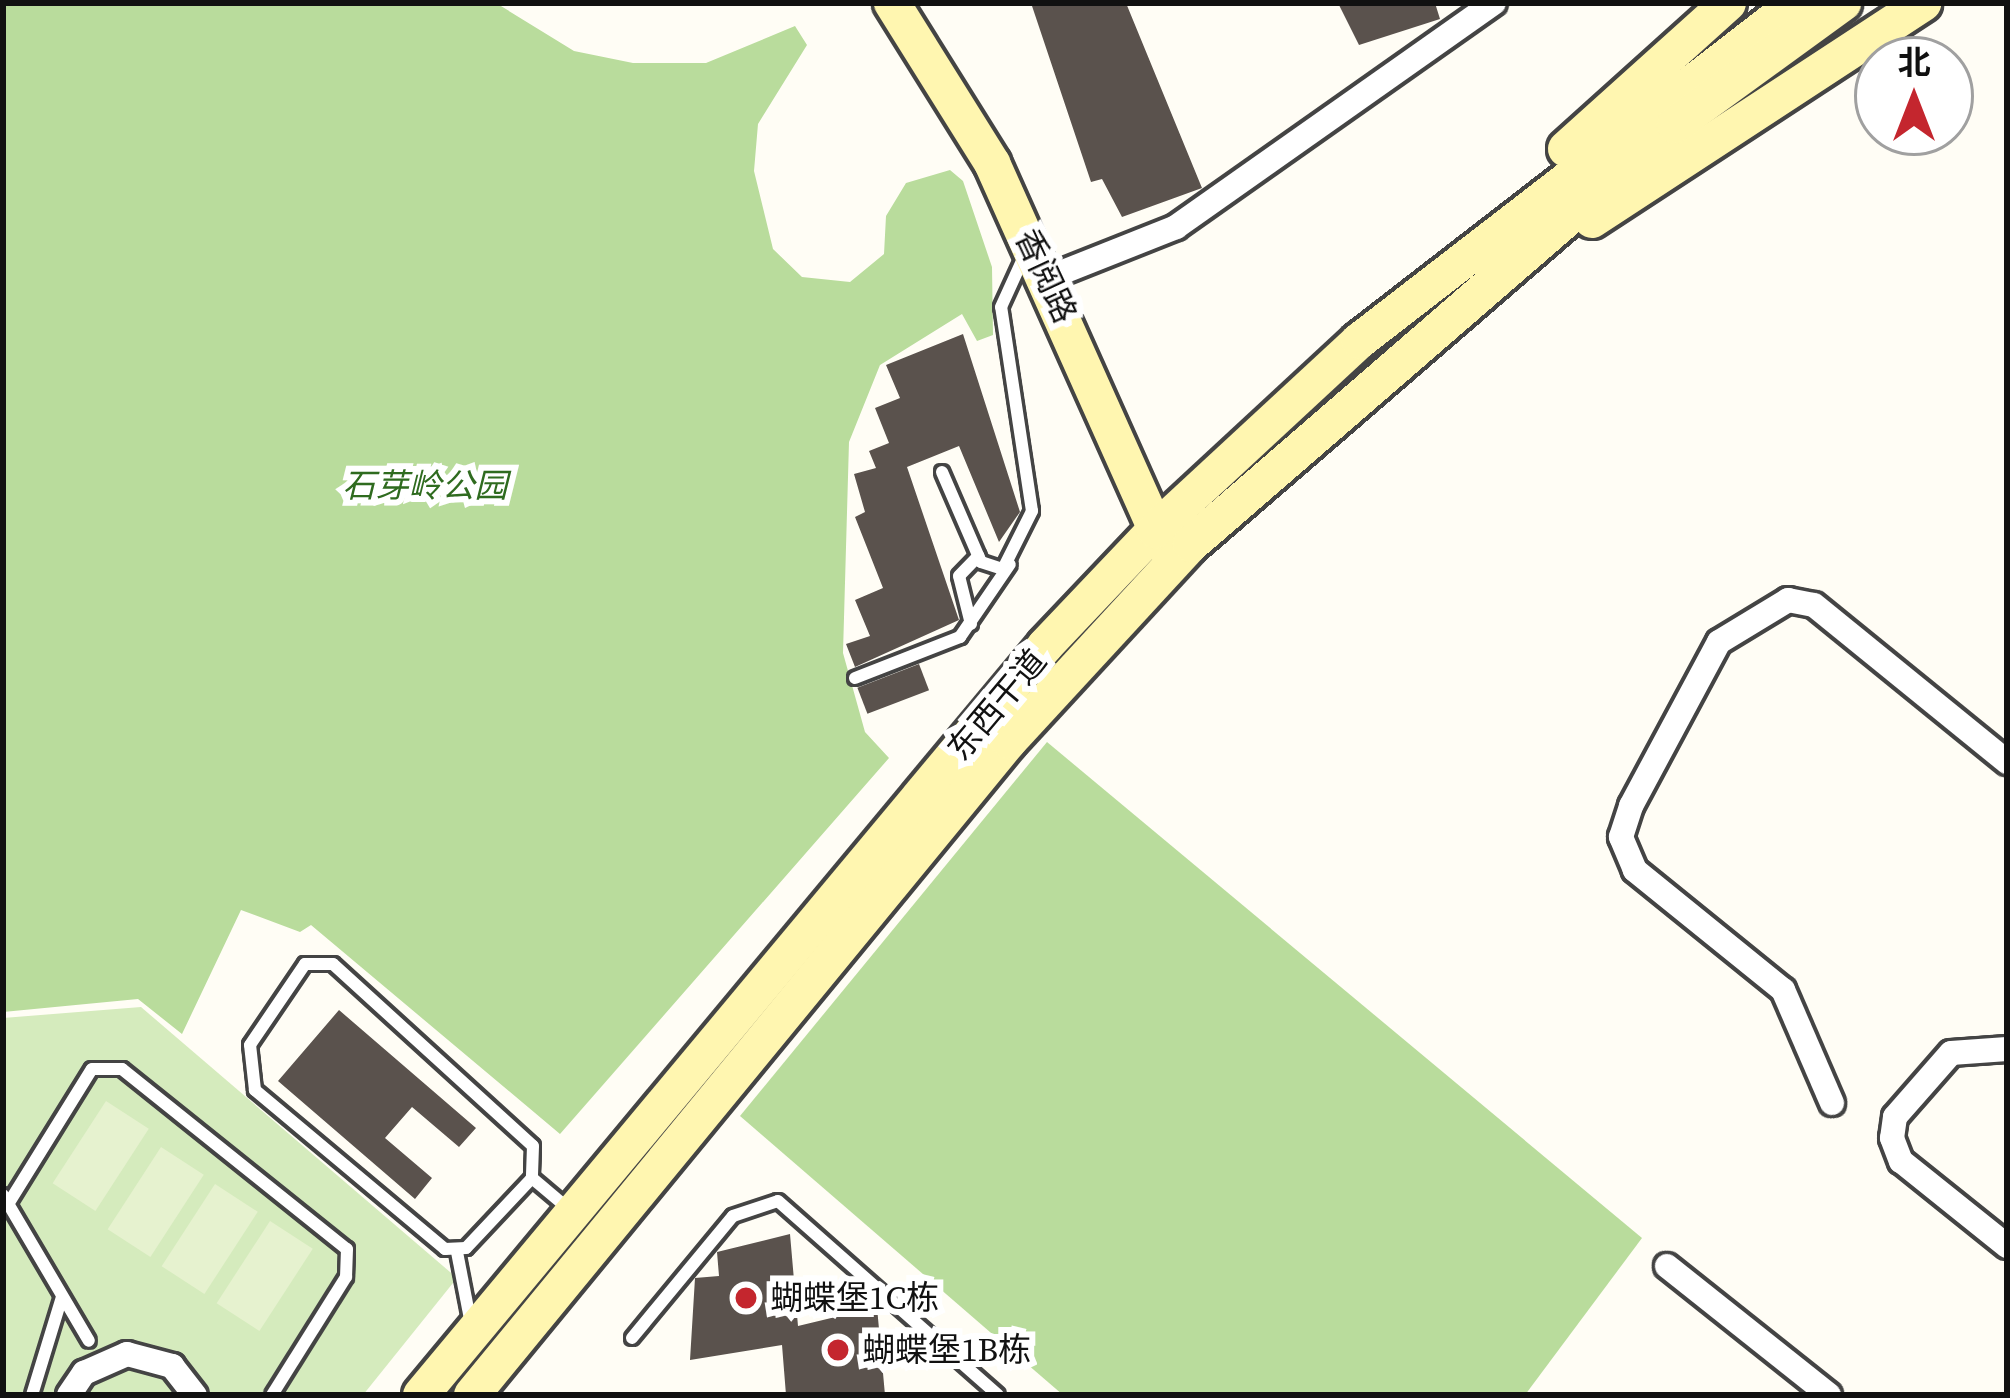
<!DOCTYPE html>
<html>
<head>
<meta charset="utf-8">
<style>
	body { margin:0 }
	#map { position:relative; width:2010px; height:1398px; overflow:hidden; background:#fffdf5; font-family:"Source Serif 4","Noto Sans SC",serif }
	div>[style] { position:absolute }
	.green>* { inset:0; background:#d5ebbd }
	.forest>* { inset:0; background:#b9dc9c }
	.pitch>* { inset:0; background:#e6f2cf; transform-origin:0 0 }
	.building>* { inset:0; background:#5a524d; transform-origin:0 0 }
	.roads { filter:drop-shadow(3px 0 #444) drop-shadow(-3px 0 #444) drop-shadow(0 3px #444) drop-shadow(0 -3px #444) }
	.lane>* { height:12px; margin:-6px; padding:0 6px; transform-origin:6px; border-radius:6px; background:#fff }
	.street>* { height:24px; margin:-12px; padding:0 12px; transform-origin:12px; border-radius:12px; background:#fff }
	.secondary>* { height:36px; margin:-18px; padding:0 18px; transform-origin:18px; border-radius:18px; background:#fff6b0 }
	.dots>* { width:33px; height:33px; translate:-50% -50%; box-sizing:border-box; border:6px solid #fff; border-radius:50% }
	span { translate:-50% -50%; white-space:nowrap; text-align:center; line-height:1.15; -webkit-text-stroke:12px #fff; paint-order:stroke }
	.street-label { font-size:33px; color:#111 }
	.park-label { font-size:33px; color:#2f6b1f; font-style:italic }
	.poi-label { font-size:33px; color:#111 }
	.left { translate:0 -50%; text-align:left }
	.frame { position:absolute; inset:0; border:6px solid #111; pointer-events:none }
	.north { position:absolute; left:1854px; top:36px; width:120px; height:120px; box-sizing:border-box; background:#fff; border:3px solid #a0a0a0; border-radius:50%; rotate:0deg; font-size:33px; font-weight:700; line-height:48px; text-align:center; color:#111 }
	.north::after { content:''; display:block; margin:auto; width:42px; height:54px; background:#c4262e; clip-path:polygon(50% 0,100% 100%,50% 72%,0 100%) }
</style>
</head>
<body>
<div id="map">
	<div class="green">
		<div style="clip-path:polygon(141px 1007px,457px 1278px,363px 1395px,3px 1395px,3px 1018px)"></div>
	</div>
	<div class="forest">
		<div style="clip-path:polygon(3px 3px,496px 3px,574px 51px,633px 63px,706px 63px,795px 26px,807px 45px,758px 124px,754px 171px,773px 249px,802px 277px,850px 282px,884px 254px,886px 216px,906px 183px,950px 170px,963px 181px,992px 267px,993px 335px,977px 341px,962px 314px,880px 365px,849px 442px,843px 653px,865px 732px,889px 758px,560px 1134px,311px 925px,300px 932px,241px 910px,182px 1034px,138px 999px,3px 1012px)"></div>
		<div style="clip-path:polygon(1047px 742px,1642px 1238px,1525px 1395px,1063px 1395px,740px 1116px)"></div>
	</div>
	<div class="pitch">
		<div style="left:106px;top:1101px;width:51px;height:98px;rotate:33deg"></div>
		<div style="left:161px;top:1147px;width:51px;height:98px;rotate:33deg"></div>
		<div style="left:215px;top:1184px;width:51px;height:98px;rotate:33deg"></div>
		<div style="left:270px;top:1221px;width:51px;height:98px;rotate:33deg"></div>
	</div>
	<div class="building">
		<div style="clip-path:polygon(1031px 3px,1126px 3px,1202px 188px,1122px 217px,1102px 179px,1091px 182px)"></div>
		<div style="clip-path:polygon(1338px 3px,1435px 3px,1440px 19px,1359px 45px)"></div>
		<div style="clip-path:polygon(963px 334px,1020px 512px,999px 542px,959px 446px,907px 467px,959px 620px,855px 667px,846px 644px,870px 636px,855px 600px,883px 588px,855px 517px,865px 512px,854px 474px,876px 468px,869px 451px,889px 443px,875px 408px,900px 398px,886px 365px)"></div>
		<div style="left:919px;top:664px;width:28px;height:66px;rotate:69deg"></div>
		<div style="clip-path:polygon(339px 1010px,476px 1128px,459px 1147px,412px 1107px,385px 1138px,432px 1178px,415px 1199px,278px 1081px)"></div>
		<div style="clip-path:polygon(790px 1234px,798px 1326px,877px 1307px,885px 1395px,786px 1395px,782px 1345px,690px 1360px,695px 1278px,719px 1276px,717px 1252px)"></div>
	</div>
	<div class="roads">
		<div class="lane">
			<div style="left:942px;top:472px;width:98px;rotate:66.6deg"></div>
			<div style="left:981px;top:562px;width:23px;rotate:18deg"></div>
			<div style="left:1003px;top:569px;width:65px;rotate:-63.4deg"></div>
			<div style="left:1032px;top:511px;width:206px;rotate:-98.6deg"></div>
			<div style="left:1001px;top:307px;width:63px;rotate:-65.5deg"></div>
			<div style="left:971px;top:624px;width:49px;rotate:-104deg"></div>
			<div style="left:959px;top:576px;width:28px;rotate:-46deg"></div>
			<div style="left:855px;top:678px;width:113px;rotate:-21.3deg"></div>
			<div style="left:960px;top:637px;width:88px;rotate:-55.6deg"></div>
			<div style="left:532px;top:1178px;width:96px;rotate:133.3deg"></div>
			<div style="left:466px;top:1248px;width:21px;rotate:177deg"></div>
			<div style="left:445px;top:1249px;width:248px;rotate:-140.1deg"></div>
			<div style="left:255px;top:1090px;width:45px;rotate:-96.3deg"></div>
			<div style="left:250px;top:1045px;width:98px;rotate:-55.8deg"></div>
			<div style="left:305px;top:964px;width:28px"></div>
			<div style="left:333px;top:964px;width:270px;rotate:42.3deg"></div>
			<div style="left:533px;top:1146px;width:32px;rotate:92deg"></div>
			<div style="left:532px;top:1178px;width:51px;rotate:40.2deg"></div>
			<div style="left:3px;top:1195px;width:169px;rotate:59.5deg"></div>
			<div style="left:10px;top:1201px;width:155px;rotate:-58.2deg"></div>
			<div style="left:92px;top:1069px;width:30px"></div>
			<div style="left:122px;top:1069px;width:288px;rotate:38.7deg"></div>
			<div style="left:347px;top:1249px;width:28px;rotate:92deg"></div>
			<div style="left:346px;top:1277px;width:139px;rotate:122.1deg"></div>
			<div style="left:457px;top:1252px;width:68px;rotate:79deg"></div>
			<div style="left:632px;top:1338px;width:158px;rotate:-50.4deg"></div>
			<div style="left:733px;top:1216px;width:47px;rotate:-18.4deg"></div>
			<div style="left:778px;top:1201px;width:293px;rotate:41.4deg"></div>
			<div style="left:32px;top:1395px;width:102px;rotate:-73deg"></div>
		</div>
		<div class="street">
			<div style="left:1048px;top:278px;width:138px;rotate:-21.7deg"></div>
			<div style="left:1176px;top:227px;width:389px;rotate:-35.2deg"></div>
			<div style="left:2007px;top:1049px;width:56px;rotate:175.9deg"></div>
			<div style="left:1951px;top:1053px;width:85px;rotate:131.2deg"></div>
			<div style="left:1895px;top:1117px;width:21px;rotate:98deg"></div>
			<div style="left:1892px;top:1138px;width:25px;rotate:69deg"></div>
			<div style="left:1901px;top:1161px;width:136px;rotate:38.7deg"></div>
			<div style="left:1832px;top:1103px;width:123px;rotate:-113.4deg"></div>
			<div style="left:1783px;top:990px;width:191px;rotate:-141deg"></div>
			<div style="left:1635px;top:870px;width:36px;rotate:-113deg"></div>
			<div style="left:1621px;top:837px;width:33px;rotate:-72deg"></div>
			<div style="left:1631px;top:806px;width:186px;rotate:-61.8deg"></div>
			<div style="left:1719px;top:642px;width:81px;rotate:-31.3deg"></div>
			<div style="left:1788px;top:600px;width:26px;rotate:11deg"></div>
			<div style="left:1814px;top:605px;width:249px;rotate:39.1deg"></div>
			<div style="left:1667px;top:1266px;width:207px;rotate:38.5deg"></div>
			<div style="left:69px;top:1395px;width:27px;rotate:-56deg"></div>
			<div style="left:84px;top:1373px;width:47px;rotate:-23.8deg"></div>
			<div style="left:127px;top:1354px;width:47px;rotate:14.9deg"></div>
			<div style="left:172px;top:1366px;width:37px;rotate:52deg"></div>
		</div>
		<div class="secondary">
			<div style="left:892px;top:3px;width:189px;rotate:58deg"></div>
			<div style="left:992px;top:163px;width:419px;rotate:65.9deg"></div>
			<div style="left:1566px;top:149px;width:218px;rotate:-42deg"></div>
			<div style="left:1592px;top:220px;width:396px;rotate:-33.2deg"></div>
			<div style="left:421px;top:1395px;width:975px;rotate:-50.2deg"></div>
			<div style="left:1045px;top:646px;width:160px;rotate:-46.5deg"></div>
			<div style="left:1155px;top:530px;width:278px;rotate:-42.8deg"></div>
			<div style="left:1359px;top:341px;width:552px;rotate:-37.72deg"></div>
			<div style="left:472px;top:1395px;width:846px;rotate:-50.61deg"></div>
			<div style="left:1009px;top:741px;width:268px;rotate:-47.3deg"></div>
			<div style="left:1191px;top:544px;width:640px;rotate:-40.88deg"></div>
			<div style="left:1675px;top:125px;width:208px;rotate:-36deg"></div>
		</div>
	</div>
	<div class="dots">
		<div style="left:746px;top:1298px;background:#c4262e"></div>
		<div style="left:838px;top:1350px;background:#c4262e"></div>
	</div>
	<div class="street-label">
		<span style="left:1046px;top:276px;rotate:65deg">香阅路</span>
		<span style="left:997px;top:705px;rotate:-50deg">东西干道</span>
	</div>
	<div class="park-label">
		<span style="left:425px;top:486px">石芽岭公园</span>
	</div>
	<div class="poi-label">
		<span class="left" style="left:770px;top:1298px">蝴蝶堡1C栋</span>
		<span class="left" style="left:862px;top:1350px">蝴蝶堡1B栋</span>
	</div>
	<div class="frame"></div>
	<div class="north">北</div>
</div>
</body>
</html>
